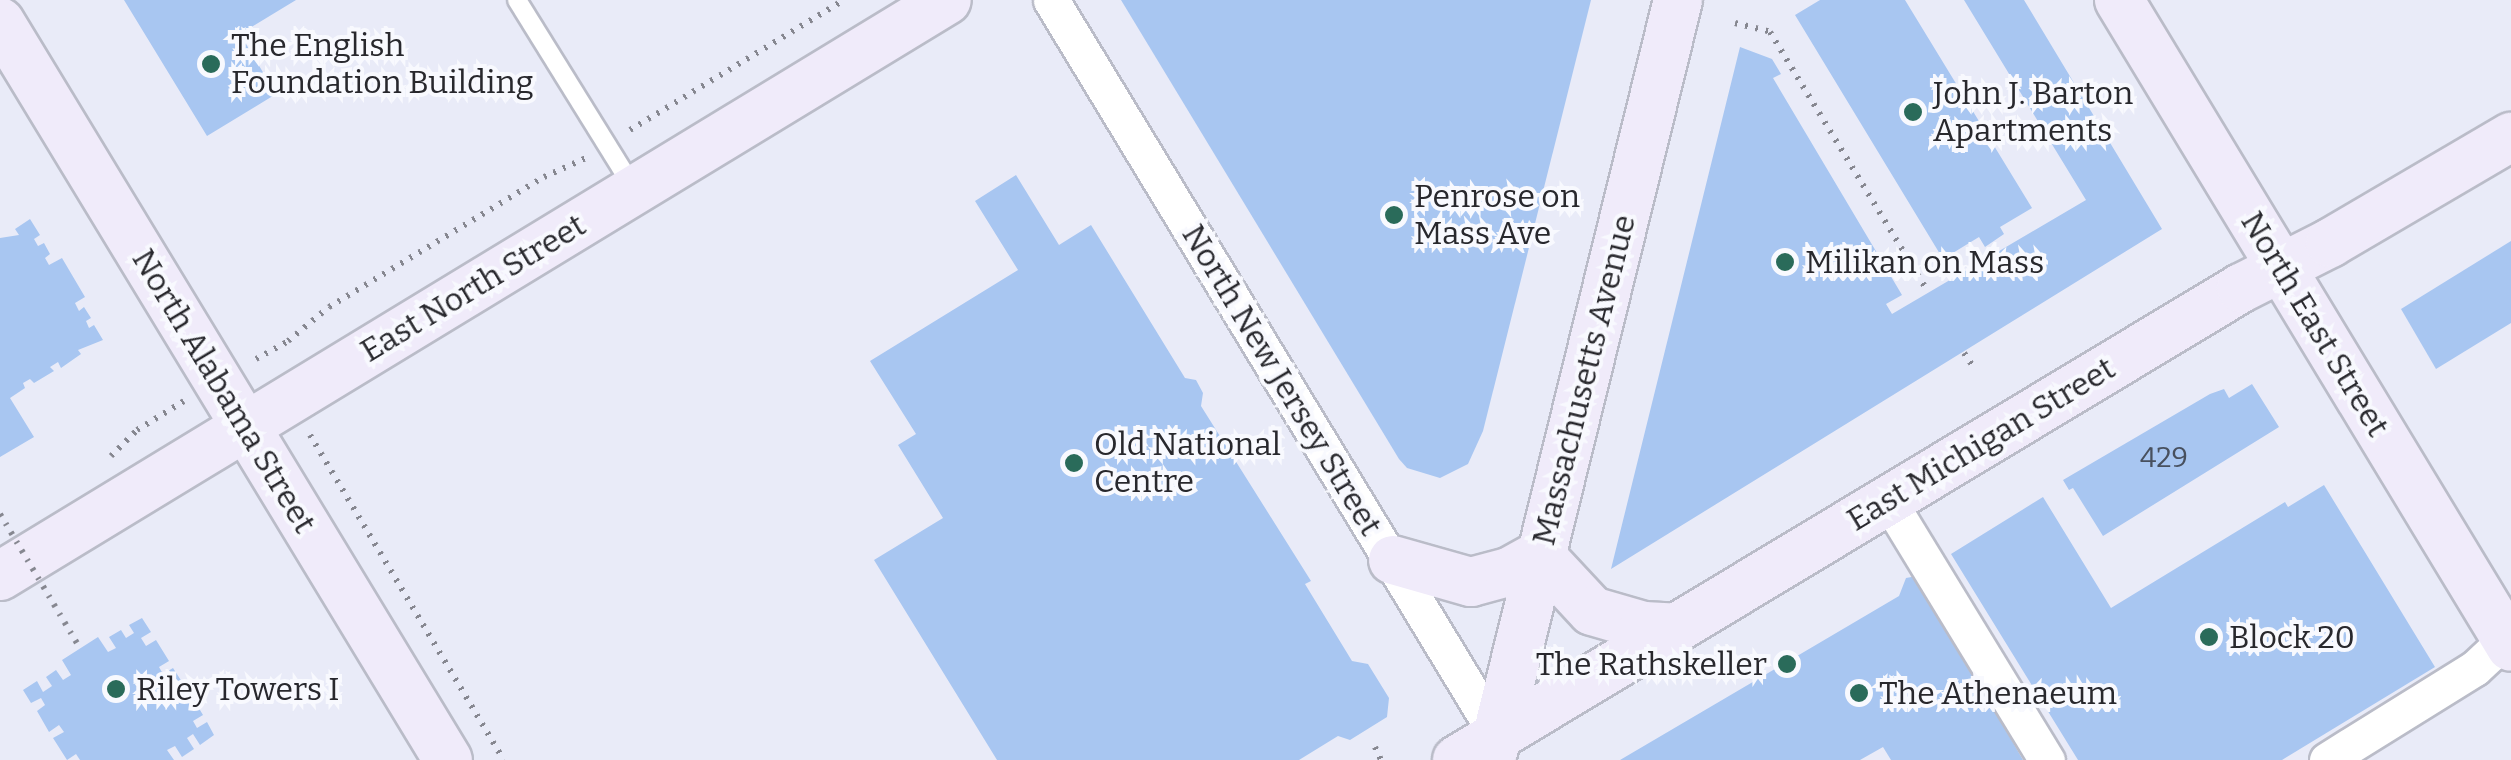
<!DOCTYPE html>
<html>
<head>
<meta charset="utf-8">
<style>
	body { margin:0 }
	#map { position:relative; width:2511px; height:760px; overflow:hidden; background:#e9ebf8; font-family:Bitter,serif }
	div>[style] { position:absolute }
	.building>* { inset:0; background:#a8c6f1 }
	.path>* { height:6px; margin-top:-3px; transform-origin:0; background:repeating-linear-gradient(90deg,#868790 0 2.5px,transparent 0 10.5px) }
	.roads { filter:drop-shadow(2px 0 #babcc8) drop-shadow(-2px 0 #babcc8) drop-shadow(0 2px #babcc8) drop-shadow(0 -2px #babcc8) }
	.lane>* { height:18px; margin:-9px; padding:0 9px; transform-origin:9px; border-radius:9px; background:#fff }
	.street>* { height:35px; margin:-17.5px; padding:0 17.5px; transform-origin:17.5px; border-radius:17.5px; background:#fff }
	.secondary>* { height:48px; margin:-24px; padding:0 24px; transform-origin:24px; border-radius:24px; background:#f0ebfa }
	.path-bridge>* { height:6px; margin-top:-3px; transform-origin:0; background:repeating-linear-gradient(90deg,#868790 0 2.5px,transparent 0 10.5px) }
	.dots>* { width:28px; height:28px; translate:-50% -50%; box-sizing:border-box; border:5px solid #f8f9fe; border-radius:50% }
	span { translate:-50% -50%; white-space:nowrap; text-align:center; line-height:1.15; -webkit-text-stroke:8px #f8f9fe; paint-order:stroke }
	.number-label { font-size:28px; color:#48505e }
	.number-label span { -webkit-text-stroke-width:0 }
	.poi-label { font-size:32px; color:#28282d }
	.left { translate:0 -50%; text-align:left }
	.right { translate:-100% -50%; text-align:right }
	.street-label { font-size:32px; color:#28282d }
</style>
</head>
<body>
<div id="map">
	<div class="building">
		<div style="clip-path:polygon(124px 0,296px 0,240px 34px,276px 94px,207px 136px)"></div>
		<div style="clip-path:polygon(1121px 0,1591px 0,1483px 431px,1468px 464px,1440px 478px,1407px 468px,1399px 459px)"></div>
		<div style="clip-path:polygon(1820px 0,1905px 0,2032px 208px,2000px 227px,2004px 234px,1985px 247px,1979px 237px,1943px 259px,1795px 15px)"></div>
		<div style="clip-path:polygon(1964px 0,2024px 0,2162px 229px,1611px 569px,1740px 47px,1772px 59px,1781px 74px,1773px 78px,1902px 295px,1886px 304px,1892px 314px,2086px 200px)"></div>
		<div style="clip-path:polygon(1016px 175px,1059px 245px,1091px 225px,1185px 378px,1196px 380px,1203px 393px,1201px 406px,1311px 581px,1305px 584px,1352px 661px,1368px 664px,1389px 698px,1387px 717px,1350px 740px,1338px 736px,1299px 760px,997px 760px,874px 560px,943px 518px,898px 445px,916px 434px,870px 361px,1018px 270px,975px 201px)"></div>
		<div style="clip-path:polygon(30px 219px,40px 235px,34px 239px,38px 246px,44px 243px,50px 254px,45px 258px,49px 265px,62px 258px,85px 297px,75px 303px,79px 311px,84px 307px,91px 318px,86px 321px,89px 328px,94px 325px,103px 340px,78px 350px,81px 354px,61px 368px,58px 362px,50px 367px,54px 371px,34px 383px,30px 379px,23px 383px,25px 388px,10px 398px,34px 437px,0 457px,0 238px,19px 235px,15px 229px)"></div>
		<div style="clip-path:polygon(2511px 241px,2511px 323px,2436px 369px,2401px 309px)"></div>
		<div style="clip-path:polygon(2252px 384px,2279px 427px,2103px 536px,2073px 488px,2069px 490px,2063px 480px,2210px 394px,2224px 389px,2229px 398px)"></div>
		<div style="clip-path:polygon(2324px 485px,2435px 667px,2282px 760px,2078px 760px,1951px 554px,2043px 497px,2111px 608px,2285px 502px,2288px 507px)"></div>
		<div style="clip-path:polygon(1917px 576px,2023px 760px,1891px 760px,1883px 747px,1860px 760px,1620px 760px,1899px 596px,1906px 578px)"></div>
		<div style="clip-path:polygon(142px 618px,151px 632px,141px 638px,146px 646px,156px 640px,169px 661px,159px 667px,163px 674px,173px 668px,186px 688px,175px 695px,179px 701px,191px 695px,203px 715px,193px 721px,197px 728px,207px 722px,214px 735px,200px 745px,193px 734px,187px 738px,194px 749px,182px 757px,175px 746px,167px 750px,174px 760px,80px 760px,76px 754px,67px 760px,53px 738px,64px 732px,59px 725px,49px 732px,37px 711px,45px 705px,41px 698px,31px 703px,23px 690px,37px 681px,43px 692px,52px 686px,46px 677px,56px 670px,63px 680px,71px 675px,62px 660px,98px 637px,108px 652px,116px 648px,109px 637px,121px 630px,126px 638px,134px 633px,129px 625px)"></div>
	</div>
	<div class="path">
		<div style="left:1735px;top:23px;width:36px;rotate:14deg"></div>
		<div style="left:1770px;top:32px;width:298px;rotate:58.7deg"></div>
		<div style="left:630px;top:130px;width:250px;rotate:-31.3deg"></div>
		<div style="left:1964px;top:353px;width:18px;rotate:56deg"></div>
		<div style="left:256px;top:359px;width:37px;rotate:-29deg"></div>
		<div style="left:288px;top:341px;width:53px;rotate:-39.7deg"></div>
		<div style="left:329px;top:307px;width:251px;rotate:-31.2deg"></div>
		<div style="left:544px;top:177px;width:46px;rotate:-24.3deg"></div>
		<div style="left:310px;top:435px;width:378px;rotate:59.2deg"></div>
		<div style="left:111px;top:456px;width:37px;rotate:-45deg"></div>
		<div style="left:137px;top:430px;width:55px;rotate:-31.7deg"></div>
		<div style="left:1375px;top:747px;width:14px;rotate:65deg"></div>
	</div>
	<div class="roads">
		<div class="lane">
			<div style="left:517px;top:0;width:222px;rotate:58.2deg"></div>
		</div>
		<div class="street">
			<div style="left:1051px;top:0;width:860px;rotate:58.75deg"></div>
			<div style="left:1888px;top:500px;width:305px;rotate:58.6deg"></div>
			<div style="left:2327px;top:760px;width:174px;rotate:-31.9deg"></div>
			<div style="left:2475px;top:668px;width:42px;rotate:-43.1deg"></div>
		</div>
		<div class="secondary">
			<div style="left:2119px;top:0;width:756px;rotate:58.79deg"></div>
			<div style="left:0;top:22px;width:863px;rotate:58.74deg"></div>
			<div style="left:1540px;top:555px;width:76px;rotate:47.1deg"></div>
			<div style="left:1592px;top:611px;width:54px;rotate:16.1deg"></div>
			<div style="left:1644px;top:626px;width:33px;rotate:3deg"></div>
			<div style="left:1393px;top:560px;width:81px;rotate:15.8deg"></div>
			<div style="left:1471px;top:582px;width:39px;rotate:-15deg"></div>
			<div style="left:1509px;top:572px;width:35px;rotate:-29deg"></div>
			<div style="left:0;top:576px;width:1108px;rotate:-31.31deg"></div>
			<div style="left:1493px;top:752px;width:774px;rotate:-76.18deg"></div>
			<div style="left:1457px;top:760px;width:915px;rotate:-31.05deg"></div>
			<div style="left:2241px;top:288px;width:100px;rotate:-26.8deg"></div>
			<div style="left:2330px;top:243px;width:210px;rotate:-30.4deg"></div>
		</div>
	</div>
	<div class="path-bridge">
		<div style="left:0;top:514px;width:156px;rotate:59.2deg"></div>
	</div>
	<div class="dots">
		<div style="left:211px;top:64px;background:#2a6b5a"></div>
		<div style="left:1913px;top:112px;background:#2a6b5a"></div>
		<div style="left:1394px;top:215px;background:#2a6b5a"></div>
		<div style="left:1785px;top:262px;background:#2a6b5a"></div>
		<div style="left:1074px;top:463px;background:#2a6b5a"></div>
		<div style="left:2209px;top:637px;background:#2a6b5a"></div>
		<div style="left:1787px;top:664px;background:#2a6b5a"></div>
		<div style="left:116px;top:689px;background:#2a6b5a"></div>
		<div style="left:1859px;top:693px;background:#2a6b5a"></div>
	</div>
	<div class="number-label">
		<span style="left:2164px;top:458px">429</span>
	</div>
	<div class="poi-label">
		<span class="left" style="left:231px;top:64px">The English<br>Foundation Building</span>
		<span class="left" style="left:1933px;top:112px">John J. Barton<br>Apartments</span>
		<span class="left" style="left:1414px;top:215px">Penrose on<br>Mass Ave</span>
		<span class="left" style="left:1805px;top:262px">Milikan on Mass</span>
		<span class="left" style="left:1094px;top:463px">Old National<br>Centre</span>
		<span class="left" style="left:2229px;top:637px">Block 20</span>
		<span class="right" style="left:1767px;top:664px">The Rathskeller</span>
		<span class="left" style="left:136px;top:689px">Riley Towers I</span>
		<span class="left" style="left:1879px;top:693px">The Athenaeum</span>
	</div>
	<div class="street-label">
		<span style="left:473px;top:288px;rotate:-31deg">East North Street</span>
		<span style="left:2315px;top:324px;rotate:59deg">North East Street</span>
		<span style="left:1282px;top:380px;rotate:59deg">North New Jersey Street</span>
		<span style="left:1584px;top:380px;rotate:-76deg">Massachusetts Avenue</span>
		<span style="left:224px;top:391px;rotate:59deg">North Alabama Street</span>
		<span style="left:1981px;top:444px;rotate:-31deg">East Michigan Street</span>
	</div>
</div>
</body>
</html>
